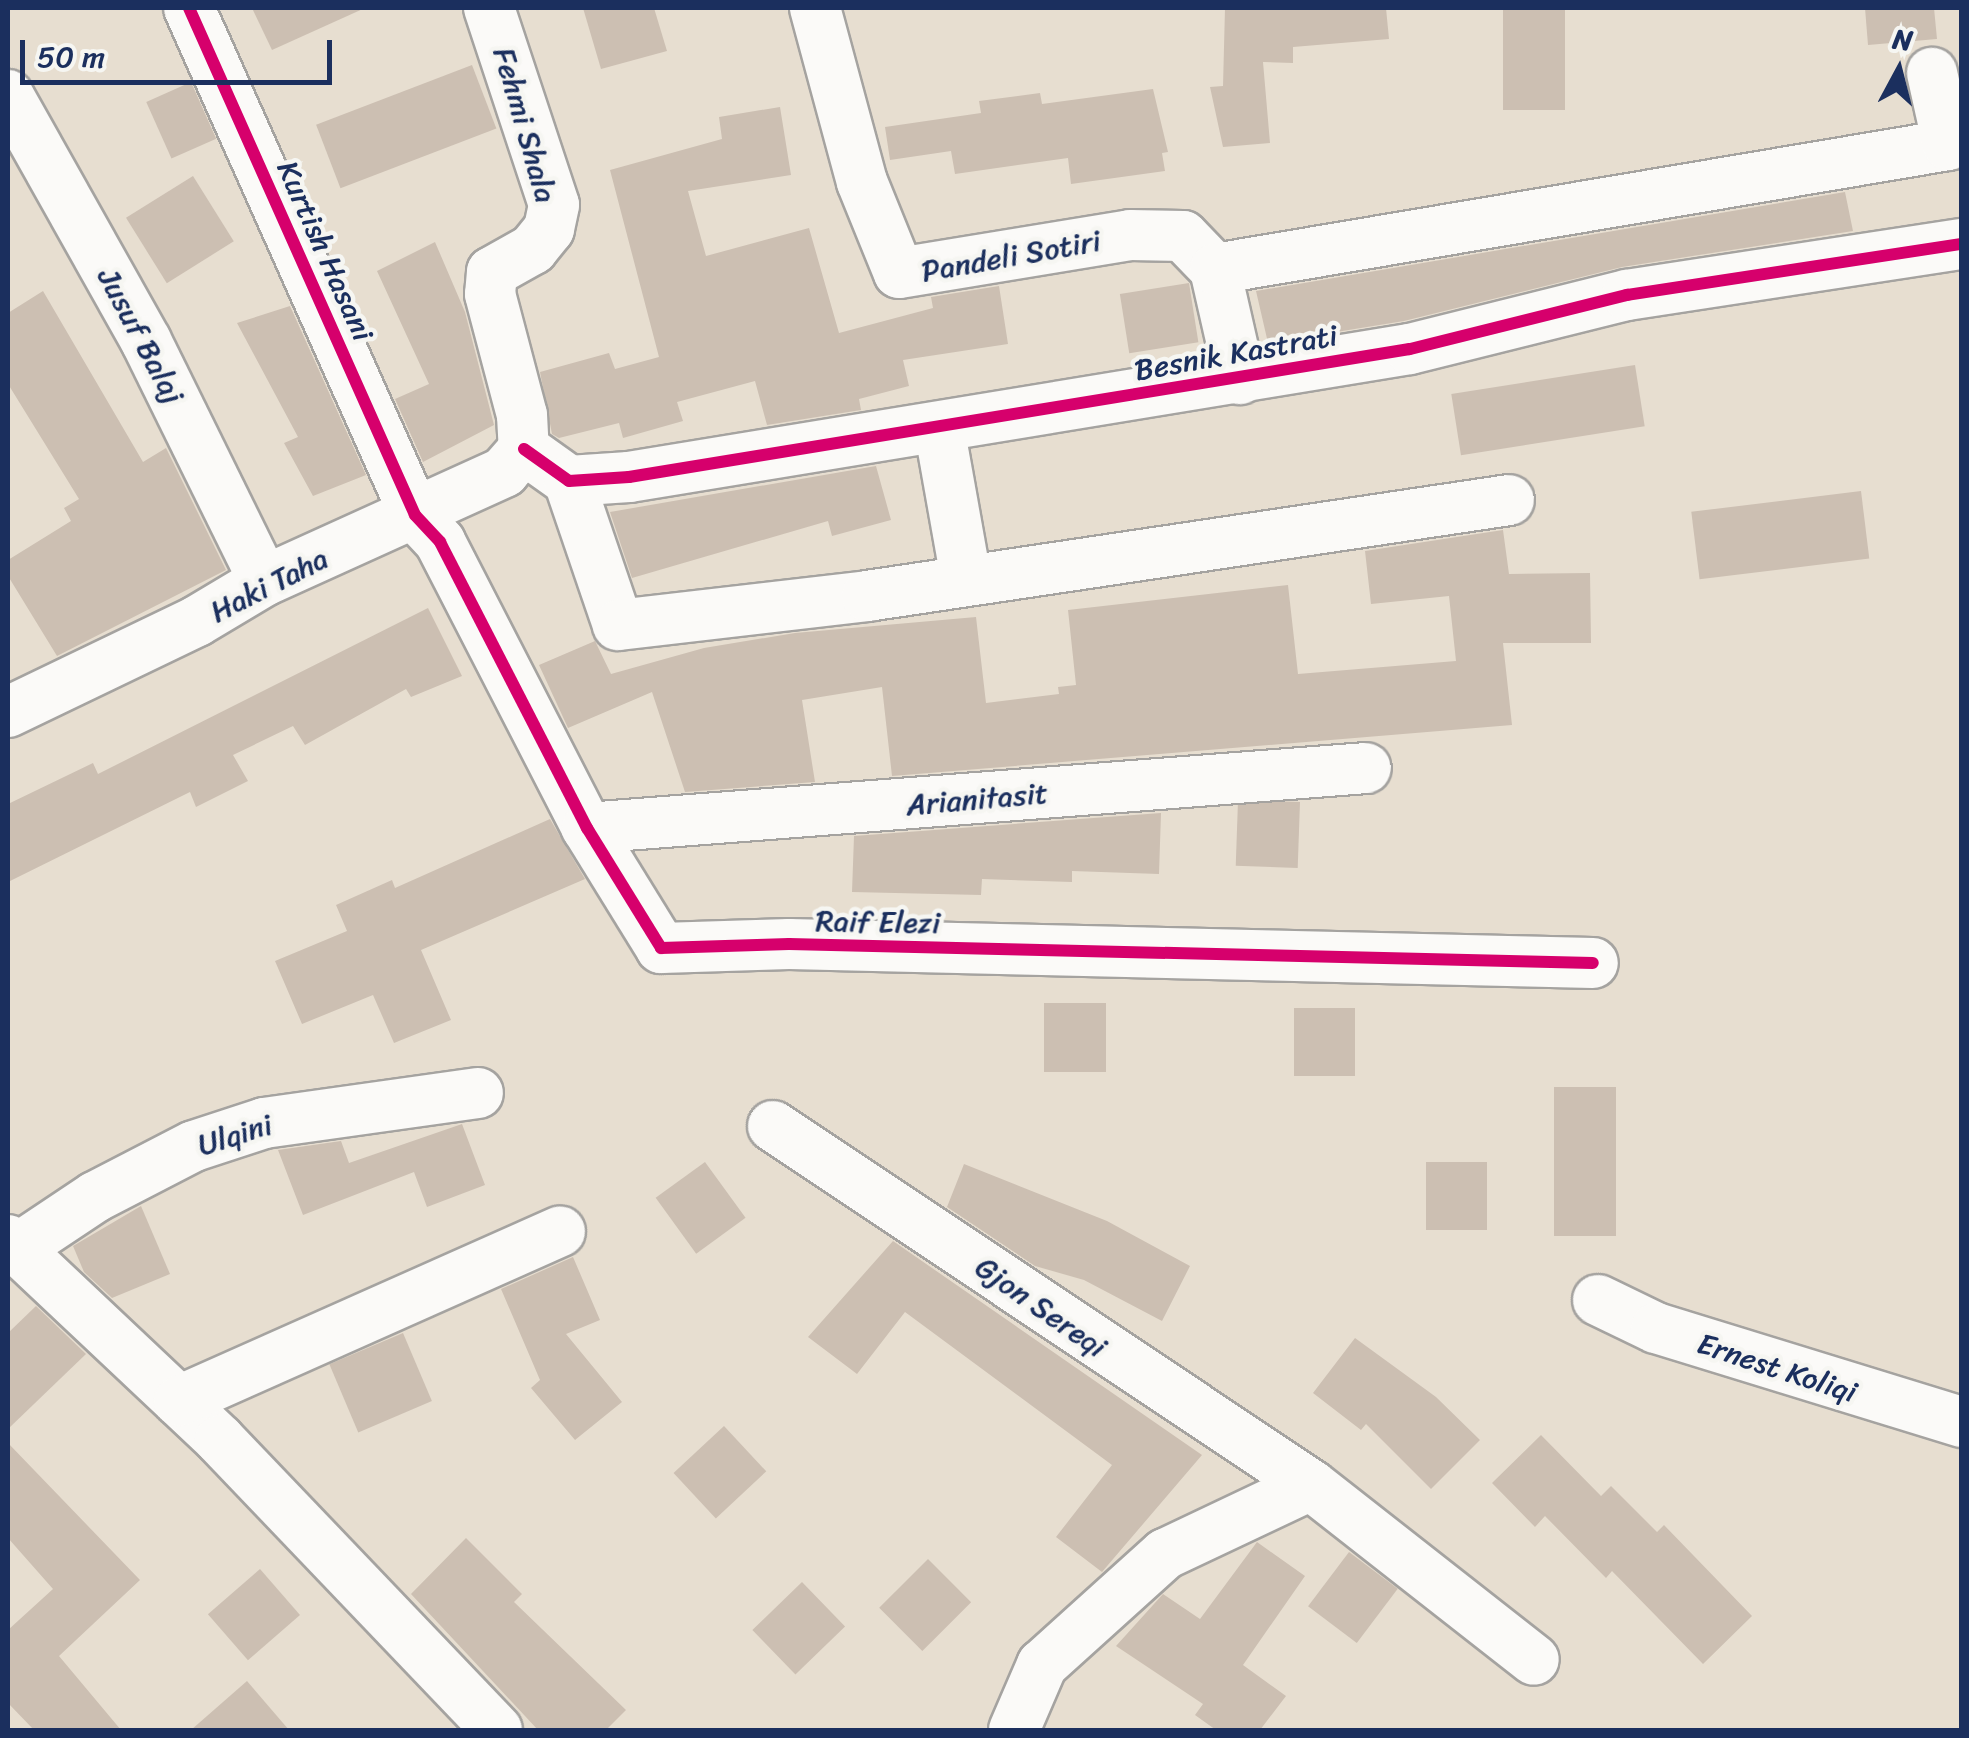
<!DOCTYPE html>
<html>
<head>
<meta charset="utf-8">
<style>
	body { margin:0 }
	#map { position:relative; width:1969px; height:1738px; overflow:hidden; background:#e7ded0; font-family:Sriracha,sans-serif }
	div>[style] { position:absolute }
	.building>* { inset:0; background:#ccbfb2; transform-origin:0 0 }
	.roads { filter:drop-shadow(2px 0 #a5a3a0) drop-shadow(-2px 0 #a5a3a0) drop-shadow(0 2px #a5a3a0) drop-shadow(0 -2px #a5a3a0) }
	.minor>* { height:50px; margin:-25px; padding:0 25px; transform-origin:25px; border-radius:25px; background:#fbfaf8 }
	.cycleway>* { height:12px; margin:-6px; padding:0 6px; transform-origin:6px; border-radius:6px; background:#d6006c }
	span { translate:-50% -50%; white-space:nowrap; text-align:center; line-height:1.15; -webkit-text-stroke:9px #f6f6f2; paint-order:stroke }
	.street-label { font-size:30px; color:#1b2f5e }
	.frame { position:absolute; inset:0; border:10px solid #1b2f5e; pointer-events:none }
	.north { position:absolute; left:1849px; top:20px; width:100px; height:100px; -webkit-text-stroke:8px #f6f6f2; paint-order:stroke; rotate:7deg; font-size:28px; font-weight:700; line-height:40px; text-align:center; color:#1b2f5e }
	.north::after { content:''; display:block; margin:auto; width:35px; height:45px; background:#1b2f5e; clip-path:polygon(50% 0,100% 100%,50% 72%,0 100%) }
	.scale { position:absolute; left:20px; top:40px; width:312px; height:45px; box-sizing:border-box; border:5px solid #1b2f5e; border-top:0; padding-left:12px; font-size:30px; line-height:35px; white-space:nowrap; color:#1b2f5e; -webkit-text-stroke:8px #f6f6f2; paint-order:stroke }
</style>
</head>
<body>
<div id="map">
	<div class="building">
		<div style="clip-path:polygon(252px 8px,365px 8px,272px 50px)"></div>
		<div style="clip-path:polygon(583px 8px,654px 8px,667px 51px,601px 69px)"></div>
		<div style="clip-path:polygon(1225px 8px,1386px 8px,1389px 39px,1293px 47px,1293px 63px,1263px 62px,1270px 143px,1223px 147px,1210px 87px,1223px 86px)"></div>
		<div style="left:1503px;top:8px;width:62px;height:102px"></div>
		<div style="clip-path:polygon(1865px 8px,1934px 8px,1937px 39px,1868px 45px)"></div>
		<div style="left:472px;top:65px;width:68px;height:167px;rotate:69deg"></div>
		<div style="left:191px;top:82px;width:62px;height:49px;rotate:66deg"></div>
		<div style="clip-path:polygon(1153px 89px,1168px 152px,1162px 153px,1165px 171px,1071px 184px,1068px 158px,955px 174px,951px 151px,890px 160px,885px 127px,981px 113px,979px 101px,1040px 93px,1042px 104px)"></div>
		<div style="clip-path:polygon(780px 107px,791px 175px,688px 191px,706px 256px,809px 228px,839px 333px,933px 308px,931px 297px,999px 286px,1008px 344px,903px 360px,909px 386px,859px 399px,861px 410px,767px 425px,755px 381px,677px 402px,683px 421px,623px 438px,619px 423px,559px 438px,552px 434px,540px 372px,609px 353px,615px 369px,659px 357px,610px 170px,722px 139px,719px 117px)"></div>
		<div style="left:193px;top:176px;width:77px;height:79px;rotate:58deg"></div>
		<div style="clip-path:polygon(1845px 192px,1853px 231px,1622px 267px,1404px 321px,1268px 343px,1256px 291px)"></div>
		<div style="clip-path:polygon(435px 242px,465px 312px,494px 425px,423px 462px,395px 399px,429px 384px,377px 271px)"></div>
		<div style="left:1189px;top:283px;width:60px;height:70px;rotate:81deg"></div>
		<div style="clip-path:polygon(43px 291px,143px 462px,166px 448px,226px 570px,57px 656px,8px 576px,8px 560px,71px 521px,64px 508px,79px 499px,8px 384px,8px 313px)"></div>
		<div style="clip-path:polygon(290px 306px,366px 475px,313px 496px,284px 443px,298px 437px,237px 323px)"></div>
		<div style="left:1635px;top:365px;width:62px;height:186px;rotate:81deg"></div>
		<div style="clip-path:polygon(876px 466px,891px 520px,832px 536px,828px 521px,632px 578px,610px 512px)"></div>
		<div style="left:1861px;top:491px;width:68px;height:171px;rotate:83deg"></div>
		<div style="clip-path:polygon(1503px 530px,1509px 574px,1590px 573px,1591px 643px,1503px 643px,1512px 725px,892px 776px,882px 687px,802px 700px,815px 782px,685px 792px,652px 692px,568px 728px,539px 665px,595px 641px,611px 674px,704px 648px,795px 633px,976px 617px,986px 703px,1059px 694px,1058px 687px,1076px 685px,1068px 610px,1288px 585px,1298px 674px,1456px 661px,1449px 596px,1371px 604px,1365px 551px)"></div>
		<div style="clip-path:polygon(428px 608px,462px 676px,411px 697px,406px 689px,305px 745px,293px 726px,233px 755px,248px 781px,196px 807px,190px 792px,8px 882px,8px 804px,93px 763px,98px 774px)"></div>
		<div style="left:1300px;top:802px;width:66px;height:62px;rotate:92deg"></div>
		<div style="clip-path:polygon(1161px 813px,1159px 874px,1072px 871px,1072px 882px,982px 879px,981px 895px,852px 892px,854px 836px)"></div>
		<div style="clip-path:polygon(550px 819px,585px 879px,421px 950px,451px 1020px,394px 1043px,373px 995px,302px 1024px,275px 961px,347px 931px,336px 905px,392px 880px,395px 888px)"></div>
		<div style="left:1044px;top:1003px;width:62px;height:69px"></div>
		<div style="left:1294px;top:1008px;width:61px;height:68px"></div>
		<div style="left:1554px;top:1087px;width:62px;height:149px"></div>
		<div style="clip-path:polygon(462px 1124px,485px 1185px,427px 1207px,414px 1172px,303px 1215px,278px 1150px,341px 1141px,349px 1163px)"></div>
		<div style="left:705px;top:1162px;width:69px;height:61px;rotate:54deg"></div>
		<div style="left:1426px;top:1162px;width:61px;height:68px"></div>
		<div style="clip-path:polygon(964px 1164px,1107px 1221px,1190px 1266px,1162px 1321px,1084px 1280px,1035px 1266px,947px 1207px)"></div>
		<div style="clip-path:polygon(141px 1206px,170px 1274px,112px 1298px,84px 1272px,73px 1246px)"></div>
		<div style="clip-path:polygon(893px 1241px,1202px 1455px,1102px 1572px,1056px 1537px,1112px 1465px,905px 1312px,857px 1374px,808px 1337px)"></div>
		<div style="clip-path:polygon(573px 1257px,600px 1320px,566px 1334px,622px 1402px,575px 1440px,531px 1388px,540px 1380px,501px 1289px)"></div>
		<div style="clip-path:polygon(36px 1306px,86px 1354px,8px 1429px,8px 1333px)"></div>
		<div style="left:403px;top:1333px;width:74px;height:80px;rotate:67deg"></div>
		<div style="clip-path:polygon(1355px 1338px,1436px 1397px,1480px 1440px,1431px 1489px,1366px 1424px,1361px 1430px,1313px 1393px)"></div>
		<div style="left:724px;top:1426px;width:62px;height:69px;rotate:47deg"></div>
		<div style="clip-path:polygon(1541px 1435px,1601px 1496px,1611px 1486px,1657px 1532px,1664px 1525px,1752px 1616px,1703px 1664px,1612px 1571px,1606px 1578px,1545px 1516px,1535px 1527px,1492px 1483px)"></div>
		<div style="clip-path:polygon(8px 1443px,140px 1580px,59px 1656px,121px 1730px,34px 1730px,8px 1703px,8px 1630px,53px 1589px,8px 1538px)"></div>
		<div style="clip-path:polygon(466px 1538px,522px 1594px,514px 1602px,626px 1710px,606px 1730px,538px 1730px,411px 1594px)"></div>
		<div style="clip-path:polygon(1257px 1542px,1305px 1576px,1243px 1665px,1286px 1696px,1260px 1730px,1216px 1730px,1195px 1715px,1203px 1704px,1116px 1646px,1163px 1594px,1200px 1619px)"></div>
		<div style="left:1349px;top:1552px;width:61px;height:68px;rotate:37deg"></div>
		<div style="left:928px;top:1559px;width:61px;height:69px;rotate:45deg"></div>
		<div style="left:260px;top:1569px;width:61px;height:69px;rotate:49deg"></div>
		<div style="left:802px;top:1582px;width:62px;height:69px;rotate:46deg"></div>
		<div style="clip-path:polygon(247px 1681px,289px 1730px,191px 1730px)"></div>
	</div>
	<div class="roads">
		<div class="minor">
			<div style="left:189px;top:8px;width:555px;rotate:65.97deg"></div>
			<div style="left:415px;top:515px;width:37px;rotate:47deg"></div>
			<div style="left:440px;top:542px;width:322px;rotate:62.8deg"></div>
			<div style="left:587px;top:828px;width:141px;rotate:58.3deg"></div>
			<div style="left:661px;top:948px;width:128px;rotate:-1.8deg"></div>
			<div style="left:789px;top:944px;width:804px;rotate:1.35deg"></div>
			<div style="left:489px;top:8px;width:207px;rotate:71.7deg"></div>
			<div style="left:554px;top:205px;width:25px;rotate:102deg"></div>
			<div style="left:549px;top:229px;width:26px;rotate:129deg"></div>
			<div style="left:533px;top:249px;width:47px;rotate:150.7deg"></div>
			<div style="left:492px;top:272px;width:22px;rotate:95deg"></div>
			<div style="left:490px;top:294px;width:125px;rotate:75.2deg"></div>
			<div style="left:522px;top:415px;width:34px;rotate:87deg"></div>
			<div style="left:815px;top:8px;width:180px;rotate:74.9deg"></div>
			<div style="left:862px;top:182px;width:98px;rotate:67.9deg"></div>
			<div style="left:899px;top:273px;width:234px;rotate:-9.3deg"></div>
			<div style="left:1130px;top:235px;width:53px;rotate:1.1deg"></div>
			<div style="left:1183px;top:236px;width:46px;rotate:45.9deg"></div>
			<div style="left:1215px;top:269px;width:113px;rotate:77.2deg"></div>
			<div style="left:8px;top:95px;width:282px;rotate:60.7deg"></div>
			<div style="left:146px;top:341px;width:267px;rotate:63.8deg"></div>
			<div style="left:1215px;top:269px;width:743px;rotate:-9.6deg"></div>
			<div style="left:1948px;top:145px;width:74px;rotate:-102.5deg"></div>
			<div style="left:939px;top:427px;width:154px;rotate:79.9deg"></div>
			<div style="left:524px;top:449px;width:55px;rotate:35.4deg"></div>
			<div style="left:569px;top:481px;width:60px;rotate:-3.8deg"></div>
			<div style="left:629px;top:477px;width:791px;rotate:-9.31deg"></div>
			<div style="left:1410px;top:349px;width:224px;rotate:-14deg"></div>
			<div style="left:1627px;top:295px;width:339px;rotate:-8.7deg"></div>
			<div style="left:569px;top:481px;width:152px;rotate:71.2deg"></div>
			<div style="left:618px;top:625px;width:251px;rotate:-6.6deg"></div>
			<div style="left:867px;top:596px;width:649px;rotate:-8.5deg"></div>
			<div style="left:8px;top:712px;width:210px;rotate:-25.7deg"></div>
			<div style="left:197px;top:621px;width:78px;rotate:-30.8deg"></div>
			<div style="left:264px;top:581px;width:264px;rotate:-24.4deg"></div>
			<div style="left:504px;top:472px;width:30px;rotate:-49deg"></div>
			<div style="left:587px;top:828px;width:781px;rotate:-4.4deg"></div>
			<div style="left:773px;top:1126px;width:647px;rotate:33.71deg"></div>
			<div style="left:8px;top:1240px;width:291px;rotate:43.3deg"></div>
			<div style="left:220px;top:1440px;width:401px;rotate:46.3deg"></div>
			<div style="left:17px;top:1249px;width:94px;rotate:-33.7deg"></div>
			<div style="left:95px;top:1197px;width:111px;rotate:-27.3deg"></div>
			<div style="left:194px;top:1146px;width:74px;rotate:-18.2deg"></div>
			<div style="left:264px;top:1123px;width:216px;rotate:-8deg"></div>
			<div style="left:1598px;top:1300px;width:64px;rotate:25.8deg"></div>
			<div style="left:1656px;top:1328px;width:320px;rotate:17.1deg"></div>
			<div style="left:179px;top:1401px;width:417px;rotate:-24deg"></div>
			<div style="left:1014px;top:1730px;width:71px;rotate:-66.7deg"></div>
			<div style="left:1042px;top:1665px;width:166px;rotate:-42.1deg"></div>
			<div style="left:1165px;top:1554px;width:161px;rotate:-25.3deg"></div>
			<div style="left:1311px;top:1485px;width:283px;rotate:38.1deg"></div>
		</div>
	</div>
	<div class="cycleway">
		<div style="left:189px;top:8px;width:555px;rotate:65.97deg"></div>
		<div style="left:415px;top:515px;width:37px;rotate:47deg"></div>
		<div style="left:440px;top:542px;width:322px;rotate:62.8deg"></div>
		<div style="left:587px;top:828px;width:141px;rotate:58.3deg"></div>
		<div style="left:661px;top:948px;width:128px;rotate:-1.8deg"></div>
		<div style="left:789px;top:944px;width:804px;rotate:1.35deg"></div>
		<div style="left:524px;top:449px;width:55px;rotate:35.4deg"></div>
		<div style="left:569px;top:481px;width:60px;rotate:-3.8deg"></div>
		<div style="left:629px;top:477px;width:791px;rotate:-9.31deg"></div>
		<div style="left:1410px;top:349px;width:224px;rotate:-14deg"></div>
		<div style="left:1627px;top:295px;width:339px;rotate:-8.7deg"></div>
	</div>
	<div class="street-label">
		<span style="left:525px;top:125px;rotate:74deg">Fehmi Shala</span>
		<span style="left:325px;top:251px;rotate:66deg">Kurtish Hasani</span>
		<span style="left:1011px;top:256px;rotate:-10deg">Pandeli Sotiri</span>
		<span style="left:141px;top:336px;rotate:62deg">Jusuf Balaj</span>
		<span style="left:1236px;top:353px;rotate:-10deg">Besnik Kastrati</span>
		<span style="left:269px;top:585px;rotate:-27deg">Haki Taha</span>
		<span style="left:977px;top:799px;rotate:-5deg">Arianitasit</span>
		<span style="left:878px;top:922px;rotate:1deg">Raif Elezi</span>
		<span style="left:235px;top:1135px;rotate:-17deg">Ulqini</span>
		<span style="left:1041px;top:1307px;rotate:35deg">Gjon Sereqi</span>
		<span style="left:1777px;top:1368px;rotate:18deg">Ernest Koliqi</span>
	</div>
	<div class="frame"></div>
	<div class="north">N</div>
	<div class="scale">50 m</div>
</div>
</body>
</html>
